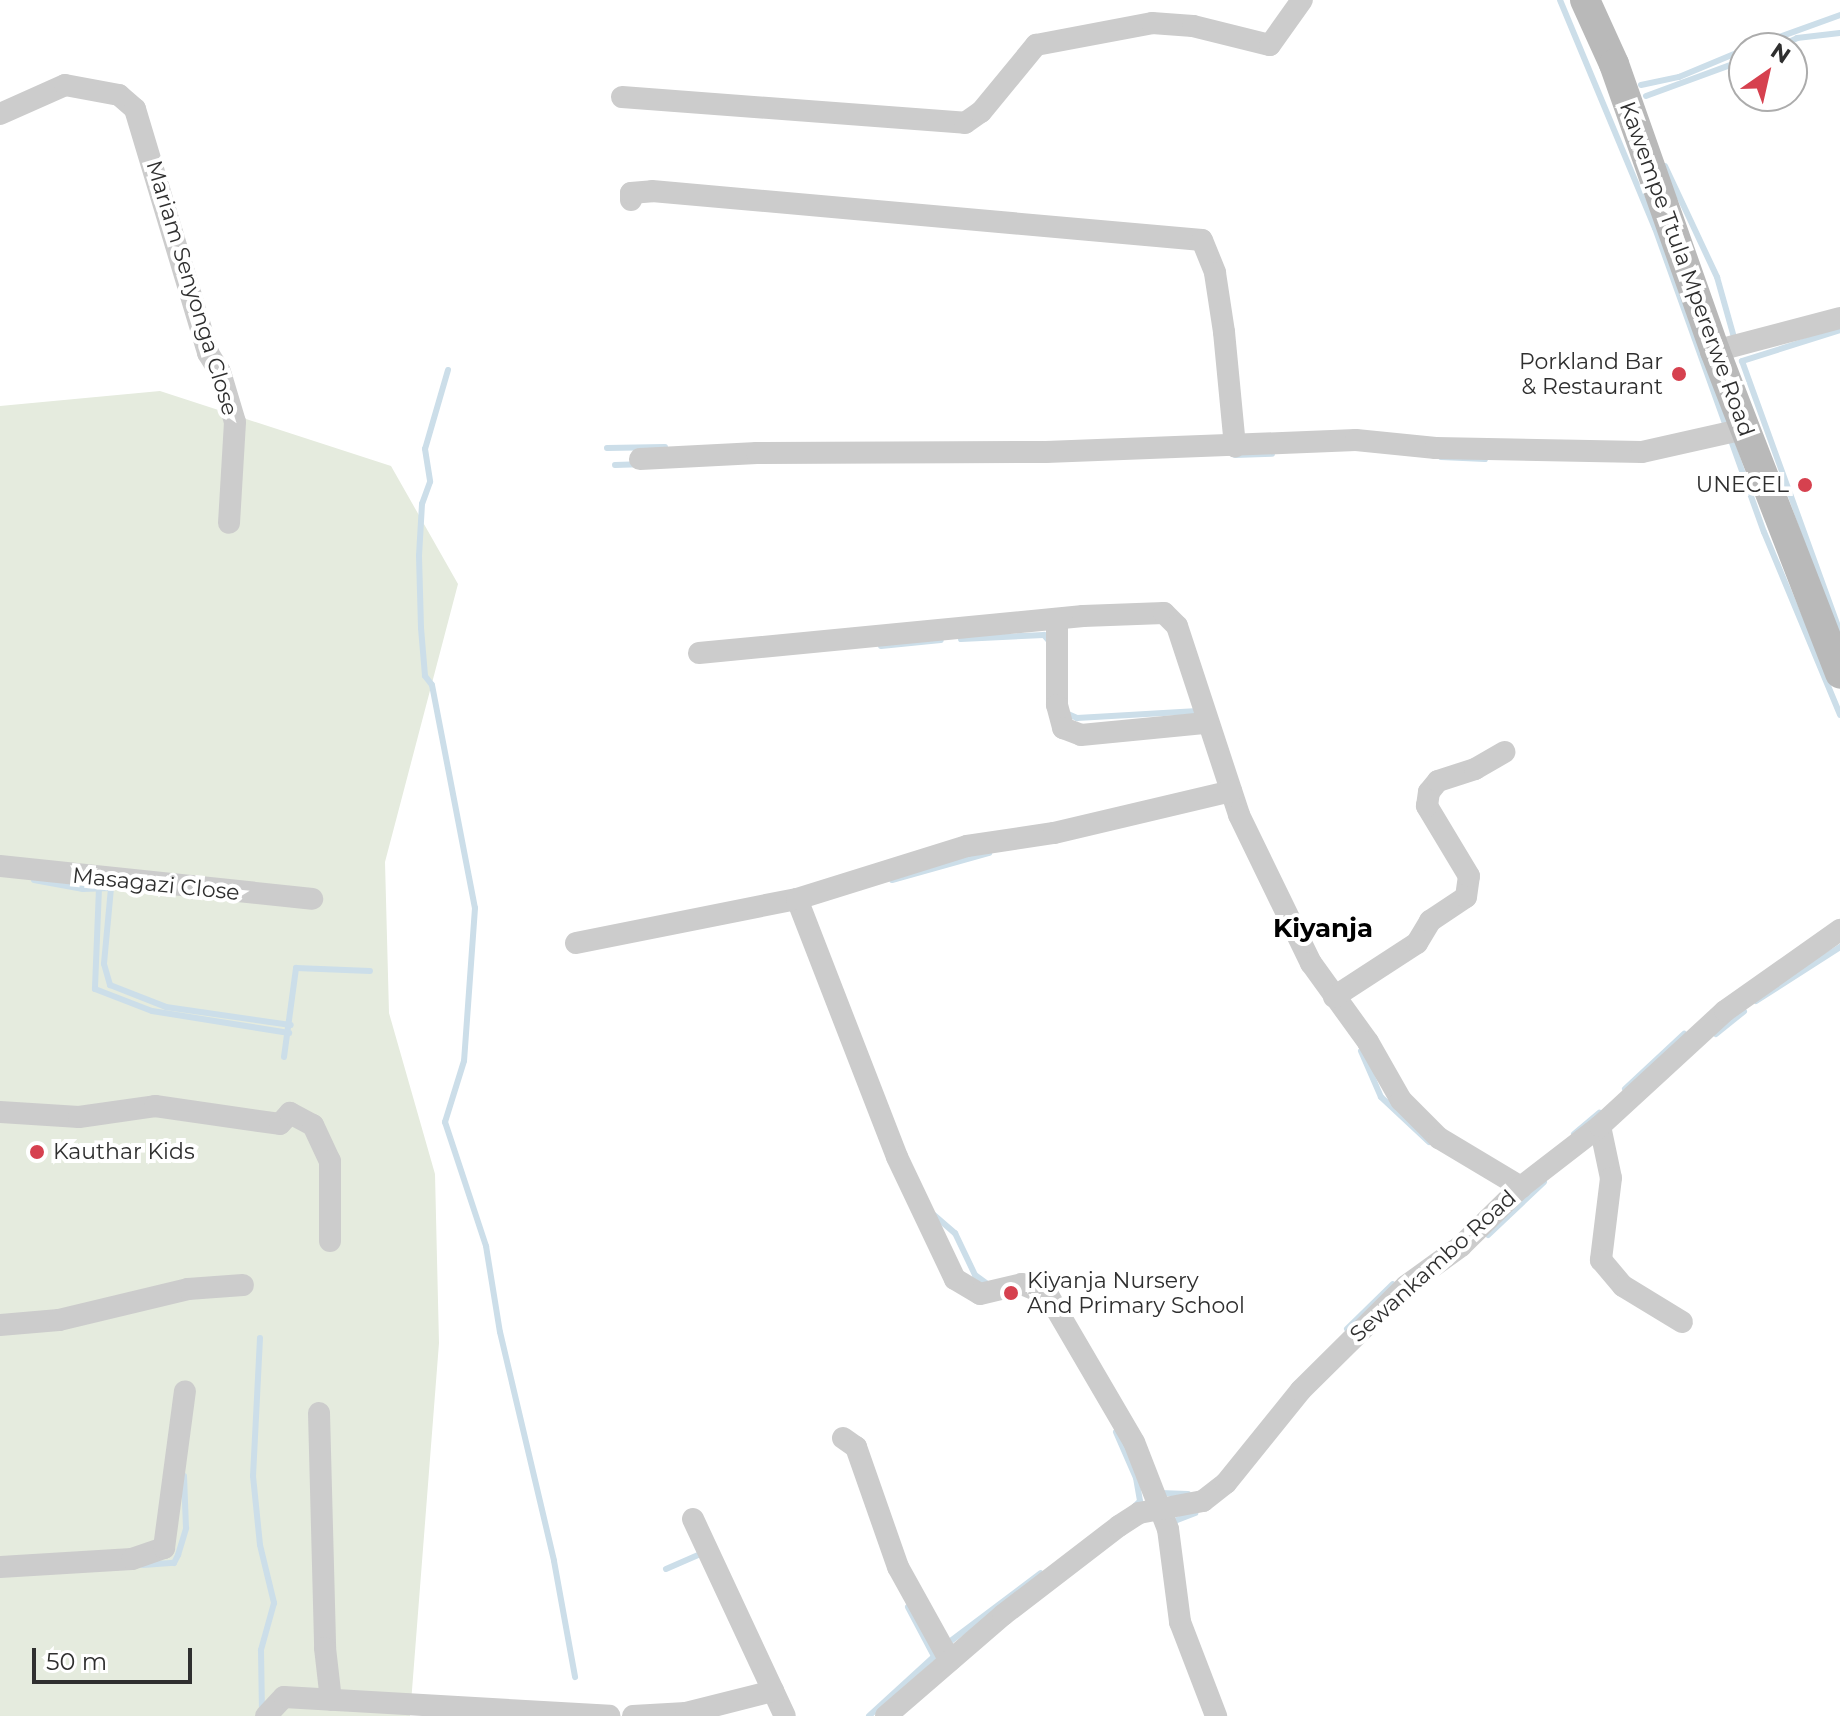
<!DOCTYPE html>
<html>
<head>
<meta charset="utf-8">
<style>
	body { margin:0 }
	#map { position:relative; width:1840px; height:1716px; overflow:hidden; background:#fff; font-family:Montserrat,sans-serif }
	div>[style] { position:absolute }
	.green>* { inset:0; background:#e5ebde }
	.stream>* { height:6px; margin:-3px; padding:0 3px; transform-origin:3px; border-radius:3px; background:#ccdee9 }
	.street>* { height:22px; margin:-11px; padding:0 11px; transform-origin:11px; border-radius:11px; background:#ccc }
	.secondary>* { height:30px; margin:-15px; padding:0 15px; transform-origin:15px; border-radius:15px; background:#b9b9b9 }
	.dots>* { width:22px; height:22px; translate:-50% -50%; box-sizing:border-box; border:4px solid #fff; border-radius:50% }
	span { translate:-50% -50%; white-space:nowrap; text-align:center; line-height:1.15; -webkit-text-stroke:8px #fff; paint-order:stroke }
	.street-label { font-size:22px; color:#2f2f2f }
	.poi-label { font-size:22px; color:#2f2f2f }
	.right { translate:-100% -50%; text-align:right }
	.left { translate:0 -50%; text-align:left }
	.quarter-label { font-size:26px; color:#000; font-weight:700 }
	.north { position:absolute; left:1728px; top:32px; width:80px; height:80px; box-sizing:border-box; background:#fff; border:2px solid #acacac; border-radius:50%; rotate:34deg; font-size:22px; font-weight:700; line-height:32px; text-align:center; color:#2f2f2f }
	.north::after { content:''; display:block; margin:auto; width:28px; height:36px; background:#d6414f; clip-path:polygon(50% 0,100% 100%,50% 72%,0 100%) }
	.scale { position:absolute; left:32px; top:1648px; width:160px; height:36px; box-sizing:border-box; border:4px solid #2f2f2f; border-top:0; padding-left:10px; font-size:24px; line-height:28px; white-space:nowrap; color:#2f2f2f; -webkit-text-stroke:6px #fff; paint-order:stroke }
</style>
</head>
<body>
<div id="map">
	<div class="green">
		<div style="clip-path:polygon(160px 391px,391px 466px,458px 584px,385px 862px,389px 1013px,435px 1174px,439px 1343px,410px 1716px,0 1716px,0 406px)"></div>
	</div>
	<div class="stream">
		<div style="left:1560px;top:0;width:247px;rotate:67.4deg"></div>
		<div style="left:1655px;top:228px;width:323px;rotate:70.3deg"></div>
		<div style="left:1764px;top:532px;width:198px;rotate:67.4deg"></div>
		<div style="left:1749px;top:48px;width:97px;rotate:-19.9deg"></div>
		<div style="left:1775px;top:48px;width:24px;rotate:-24deg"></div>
		<div style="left:1797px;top:38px;width:43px;rotate:-6.6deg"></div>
		<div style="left:1641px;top:85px;width:39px;rotate:-12deg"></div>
		<div style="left:1679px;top:77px;width:70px;rotate:-22.6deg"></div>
		<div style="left:1646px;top:96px;width:104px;rotate:-20.2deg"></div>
		<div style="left:1665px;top:166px;width:123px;rotate:64.9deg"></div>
		<div style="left:1717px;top:277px;width:66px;rotate:74.3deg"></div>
		<div style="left:1840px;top:330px;width:103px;rotate:162.4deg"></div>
		<div style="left:1742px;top:361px;width:288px;rotate:70.1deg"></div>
		<div style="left:448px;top:370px;width:82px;rotate:106.2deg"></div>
		<div style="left:425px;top:449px;width:33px;rotate:81deg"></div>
		<div style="left:430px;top:482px;width:23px;rotate:110deg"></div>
		<div style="left:422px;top:504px;width:52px;rotate:93.3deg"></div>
		<div style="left:419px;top:556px;width:72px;rotate:88.4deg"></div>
		<div style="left:421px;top:628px;width:48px;rotate:85.2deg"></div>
		<div style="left:425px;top:676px;width:11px;rotate:52deg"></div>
		<div style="left:432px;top:685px;width:227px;rotate:79.1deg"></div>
		<div style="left:475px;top:908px;width:153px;rotate:94.1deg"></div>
		<div style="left:464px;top:1061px;width:64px;rotate:107.3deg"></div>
		<div style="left:445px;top:1122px;width:131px;rotate:71.7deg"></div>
		<div style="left:486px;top:1246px;width:87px;rotate:80.8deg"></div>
		<div style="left:500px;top:1332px;width:235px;rotate:76.7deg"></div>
		<div style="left:554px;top:1561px;width:118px;rotate:79.7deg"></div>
		<div style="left:607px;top:448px;width:58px;rotate:-1deg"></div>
		<div style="left:1235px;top:455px;width:37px;rotate:-2deg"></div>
		<div style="left:1441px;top:457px;width:44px;rotate:2.6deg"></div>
		<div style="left:615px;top:465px;width:23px;rotate:-2deg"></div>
		<div style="left:961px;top:639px;width:83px;rotate:-2.8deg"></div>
		<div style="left:1044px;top:635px;width:8px;rotate:50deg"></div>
		<div style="left:881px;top:646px;width:60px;rotate:-5.7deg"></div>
		<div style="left:1068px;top:714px;width:10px;rotate:24deg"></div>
		<div style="left:1077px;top:718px;width:121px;rotate:-3.3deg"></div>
		<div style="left:34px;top:880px;width:50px;rotate:10.4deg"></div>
		<div style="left:83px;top:889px;width:27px;rotate:-2deg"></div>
		<div style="left:892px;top:880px;width:101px;rotate:-15.6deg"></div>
		<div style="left:99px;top:888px;width:101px;rotate:92.3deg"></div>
		<div style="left:95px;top:989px;width:61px;rotate:21.1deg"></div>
		<div style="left:152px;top:1011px;width:139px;rotate:9.1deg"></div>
		<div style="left:111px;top:888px;width:76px;rotate:95.3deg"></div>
		<div style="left:104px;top:964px;width:22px;rotate:74deg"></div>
		<div style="left:110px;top:985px;width:60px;rotate:21.4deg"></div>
		<div style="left:166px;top:1007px;width:126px;rotate:8.2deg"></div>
		<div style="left:1756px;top:1001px;width:100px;rotate:-32.7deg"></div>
		<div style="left:1716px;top:1034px;width:36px;rotate:-39deg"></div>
		<div style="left:1361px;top:1051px;width:50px;rotate:66.5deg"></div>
		<div style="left:1381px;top:1097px;width:66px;rotate:43.2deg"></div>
		<div style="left:284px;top:1057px;width:90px;rotate:-82.3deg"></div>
		<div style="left:296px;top:968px;width:74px;rotate:2.3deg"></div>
		<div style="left:1625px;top:1089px;width:81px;rotate:-43deg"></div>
		<div style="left:1574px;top:1134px;width:33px;rotate:-40deg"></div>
		<div style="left:934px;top:1215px;width:28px;rotate:41deg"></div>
		<div style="left:955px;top:1233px;width:47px;rotate:64.5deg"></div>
		<div style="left:975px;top:1275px;width:19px;rotate:36deg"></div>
		<div style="left:1488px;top:1235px;width:77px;rotate:-43.4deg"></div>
		<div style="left:1347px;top:1329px;width:64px;rotate:-44.4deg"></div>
		<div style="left:260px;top:1338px;width:138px;rotate:92.9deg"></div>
		<div style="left:253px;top:1476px;width:69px;rotate:84.2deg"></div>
		<div style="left:260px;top:1545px;width:60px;rotate:76.4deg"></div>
		<div style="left:274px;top:1603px;width:49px;rotate:105.5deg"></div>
		<div style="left:261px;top:1650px;width:61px;rotate:89.1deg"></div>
		<div style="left:1116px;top:1432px;width:50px;rotate:66.5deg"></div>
		<div style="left:1136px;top:1478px;width:23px;rotate:80deg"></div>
		<div style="left:1140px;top:1501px;width:7px;rotate:135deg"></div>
		<div style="left:1160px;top:1493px;width:28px;rotate:2deg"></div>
		<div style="left:1172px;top:1522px;width:25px;rotate:-21deg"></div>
		<div style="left:143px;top:1565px;width:31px;rotate:-4deg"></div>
		<div style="left:174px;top:1563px;width:9px;rotate:-63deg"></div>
		<div style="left:178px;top:1555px;width:28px;rotate:-73deg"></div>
		<div style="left:186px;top:1528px;width:52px;rotate:-92.2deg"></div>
		<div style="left:666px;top:1569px;width:40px;rotate:-23.4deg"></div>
		<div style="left:908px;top:1607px;width:58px;rotate:62.1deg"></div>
		<div style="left:948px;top:1643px;width:116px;rotate:-37deg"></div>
		<div style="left:869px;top:1716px;width:96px;rotate:-42.5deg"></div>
	</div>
	<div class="street">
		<div style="left:622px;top:97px;width:344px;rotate:4.3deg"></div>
		<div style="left:965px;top:123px;width:19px;rotate:-35deg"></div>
		<div style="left:981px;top:112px;width:87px;rotate:-50.6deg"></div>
		<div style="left:1036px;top:45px;width:118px;rotate:-10.7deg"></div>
		<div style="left:1152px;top:23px;width:41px;rotate:4.2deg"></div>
		<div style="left:1193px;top:26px;width:79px;rotate:13.9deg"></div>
		<div style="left:1270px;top:45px;width:55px;rotate:-54.6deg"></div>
		<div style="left:0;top:114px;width:71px;rotate:-24deg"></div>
		<div style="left:65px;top:85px;width:55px;rotate:10.5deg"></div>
		<div style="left:119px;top:95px;width:21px;rotate:41deg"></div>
		<div style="left:135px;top:109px;width:255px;rotate:73.3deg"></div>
		<div style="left:208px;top:353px;width:22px;rotate:58deg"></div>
		<div style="left:220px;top:372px;width:52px;rotate:73.3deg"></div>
		<div style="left:235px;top:422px;width:101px;rotate:93.4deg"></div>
		<div style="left:631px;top:200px;width:7px;rotate:-90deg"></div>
		<div style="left:631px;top:193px;width:21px;rotate:-5deg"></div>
		<div style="left:652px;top:191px;width:552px;rotate:5.09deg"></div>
		<div style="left:1202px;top:240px;width:35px;rotate:68deg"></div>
		<div style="left:1215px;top:273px;width:60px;rotate:81.3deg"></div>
		<div style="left:1224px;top:332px;width:115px;rotate:84.5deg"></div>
		<div style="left:1715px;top:351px;width:129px;rotate:-14.8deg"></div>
		<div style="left:640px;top:459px;width:117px;rotate:-2.9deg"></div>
		<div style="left:757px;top:453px;width:289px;rotate:-0.2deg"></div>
		<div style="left:1046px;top:452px;width:310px;rotate:-2.2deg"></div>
		<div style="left:1356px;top:440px;width:80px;rotate:5.7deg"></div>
		<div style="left:1436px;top:448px;width:206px;rotate:1.1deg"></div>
		<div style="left:1642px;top:452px;width:105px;rotate:-12.7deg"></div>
		<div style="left:1057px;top:619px;width:86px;rotate:90deg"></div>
		<div style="left:1057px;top:705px;width:24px;rotate:75deg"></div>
		<div style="left:1063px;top:728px;width:19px;rotate:21deg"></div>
		<div style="left:1081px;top:735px;width:126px;rotate:-5.5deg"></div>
		<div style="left:699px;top:653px;width:386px;rotate:-5.5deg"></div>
		<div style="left:1083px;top:616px;width:81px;rotate:-2.1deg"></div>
		<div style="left:1164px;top:613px;width:18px;rotate:45deg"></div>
		<div style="left:1177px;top:626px;width:199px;rotate:71.8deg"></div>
		<div style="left:1239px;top:815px;width:165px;rotate:64.1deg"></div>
		<div style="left:1311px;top:963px;width:97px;rotate:54.2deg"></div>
		<div style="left:1368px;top:1042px;width:67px;rotate:60.4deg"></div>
		<div style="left:1401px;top:1100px;width:54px;rotate:45deg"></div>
		<div style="left:1439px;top:1138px;width:96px;rotate:30.9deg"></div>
		<div style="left:0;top:866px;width:314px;rotate:6deg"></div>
		<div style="left:797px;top:899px;width:277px;rotate:68.8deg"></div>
		<div style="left:897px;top:1157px;width:135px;rotate:64.6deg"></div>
		<div style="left:955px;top:1279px;width:29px;rotate:31deg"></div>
		<div style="left:980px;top:1294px;width:43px;rotate:-13.4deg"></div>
		<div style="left:1022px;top:1284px;width:28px;rotate:23deg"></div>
		<div style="left:1048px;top:1295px;width:170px;rotate:59.7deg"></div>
		<div style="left:1134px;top:1442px;width:93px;rotate:68.7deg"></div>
		<div style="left:1168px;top:1529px;width:94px;rotate:82.6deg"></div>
		<div style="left:1180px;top:1622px;width:101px;rotate:69deg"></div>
		<div style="left:576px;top:943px;width:225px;rotate:-11.3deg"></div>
		<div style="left:797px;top:899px;width:178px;rotate:-17.3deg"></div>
		<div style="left:967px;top:846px;width:88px;rotate:-8.5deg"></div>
		<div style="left:1054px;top:833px;width:182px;rotate:-13.3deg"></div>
		<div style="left:1334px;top:997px;width:99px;rotate:-33deg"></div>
		<div style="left:1417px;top:943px;width:26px;rotate:-59deg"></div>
		<div style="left:1430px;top:921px;width:43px;rotate:-33.7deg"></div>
		<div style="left:1466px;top:897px;width:21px;rotate:-82deg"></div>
		<div style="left:1469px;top:876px;width:82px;rotate:-121deg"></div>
		<div style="left:1427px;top:806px;width:14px;rotate:-82deg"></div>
		<div style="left:1429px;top:792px;width:14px;rotate:-51deg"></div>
		<div style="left:1438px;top:781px;width:39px;rotate:-18deg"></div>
		<div style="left:1475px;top:769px;width:34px;rotate:-30deg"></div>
		<div style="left:0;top:1112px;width:79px;rotate:3.6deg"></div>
		<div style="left:79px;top:1117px;width:77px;rotate:-8.2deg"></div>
		<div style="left:155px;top:1106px;width:126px;rotate:8.2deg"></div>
		<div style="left:280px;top:1124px;width:15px;rotate:-48deg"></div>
		<div style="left:290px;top:1113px;width:26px;rotate:28deg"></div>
		<div style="left:313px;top:1125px;width:40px;rotate:65deg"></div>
		<div style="left:330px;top:1161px;width:80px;rotate:90deg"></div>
		<div style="left:1600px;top:1126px;width:53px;rotate:78.1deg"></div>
		<div style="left:1611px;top:1178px;width:83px;rotate:97deg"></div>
		<div style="left:1601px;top:1260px;width:34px;rotate:50deg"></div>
		<div style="left:1623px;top:1286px;width:69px;rotate:31.4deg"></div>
		<div style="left:0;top:1325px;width:59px;rotate:-4.8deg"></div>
		<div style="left:59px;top:1320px;width:133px;rotate:-13.5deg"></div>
		<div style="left:188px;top:1289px;width:55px;rotate:-4.2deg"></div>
		<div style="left:319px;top:1413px;width:235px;rotate:88.5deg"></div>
		<div style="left:325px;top:1648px;width:52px;rotate:83.4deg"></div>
		<div style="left:843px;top:1438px;width:16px;rotate:35deg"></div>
		<div style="left:856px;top:1447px;width:127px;rotate:70.7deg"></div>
		<div style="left:898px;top:1567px;width:107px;rotate:61deg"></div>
		<div style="left:693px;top:1519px;width:217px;rotate:65deg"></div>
		<div style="left:0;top:1567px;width:132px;rotate:-3.5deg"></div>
		<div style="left:132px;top:1559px;width:34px;rotate:-19deg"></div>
		<div style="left:164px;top:1548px;width:158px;rotate:-82.4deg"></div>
		<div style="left:266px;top:1716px;width:26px;rotate:-47deg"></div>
		<div style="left:284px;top:1697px;width:326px;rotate:3.3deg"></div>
		<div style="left:633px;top:1716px;width:53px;rotate:-3.2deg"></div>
		<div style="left:686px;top:1713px;width:90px;rotate:-14.2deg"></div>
		<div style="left:886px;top:1716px;width:155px;rotate:-40.8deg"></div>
		<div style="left:1003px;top:1615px;width:146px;rotate:-37.5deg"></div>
		<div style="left:1119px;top:1526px;width:24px;rotate:-33deg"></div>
		<div style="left:1139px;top:1513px;width:65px;rotate:-10.6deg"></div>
		<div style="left:1203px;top:1501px;width:29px;rotate:-38deg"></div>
		<div style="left:1226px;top:1483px;width:119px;rotate:-51.1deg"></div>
		<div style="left:1301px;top:1390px;width:148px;rotate:-44.7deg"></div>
		<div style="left:1406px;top:1286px;width:68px;rotate:-36deg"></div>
		<div style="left:1461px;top:1246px;width:84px;rotate:-44.5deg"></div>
		<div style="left:1521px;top:1187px;width:100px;rotate:-37.7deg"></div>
		<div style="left:1600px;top:1126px;width:170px;rotate:-42.6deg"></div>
		<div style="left:1725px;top:1011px;width:141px;rotate:-35.2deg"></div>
	</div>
	<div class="secondary">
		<div style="left:1585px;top:0;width:70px;rotate:65.6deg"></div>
		<div style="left:1614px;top:64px;width:304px;rotate:70.6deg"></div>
		<div style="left:1715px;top:351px;width:346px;rotate:68.8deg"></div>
	</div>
	<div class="dots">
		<div style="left:1679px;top:374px;background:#d6414f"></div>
		<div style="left:1805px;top:485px;background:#d6414f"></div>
		<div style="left:37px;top:1152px;background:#d6414f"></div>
		<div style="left:1011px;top:1293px;background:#d6414f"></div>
	</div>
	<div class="street-label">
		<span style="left:1687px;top:269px;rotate:70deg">Kawempe Ttula Mpererwe Road</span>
		<span style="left:192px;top:288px;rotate:73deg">Mariam Senyonga Close</span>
		<span style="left:156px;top:884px;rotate:6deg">Masagazi Close</span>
		<span style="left:1433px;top:1266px;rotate:-42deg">Sewankambo Road</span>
	</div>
	<div class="poi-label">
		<span class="right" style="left:1663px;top:374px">Porkland Bar<br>&amp; Restaurant</span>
		<span class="right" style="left:1789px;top:485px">UNECEL</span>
		<span class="left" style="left:53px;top:1152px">Kauthar Kids</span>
		<span class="left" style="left:1027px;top:1293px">Kiyanja Nursery<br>And Primary School</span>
	</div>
	<div class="quarter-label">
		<span style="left:1323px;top:929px">Kiyanja</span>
	</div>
	<div class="north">N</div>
	<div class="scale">50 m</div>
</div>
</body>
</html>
